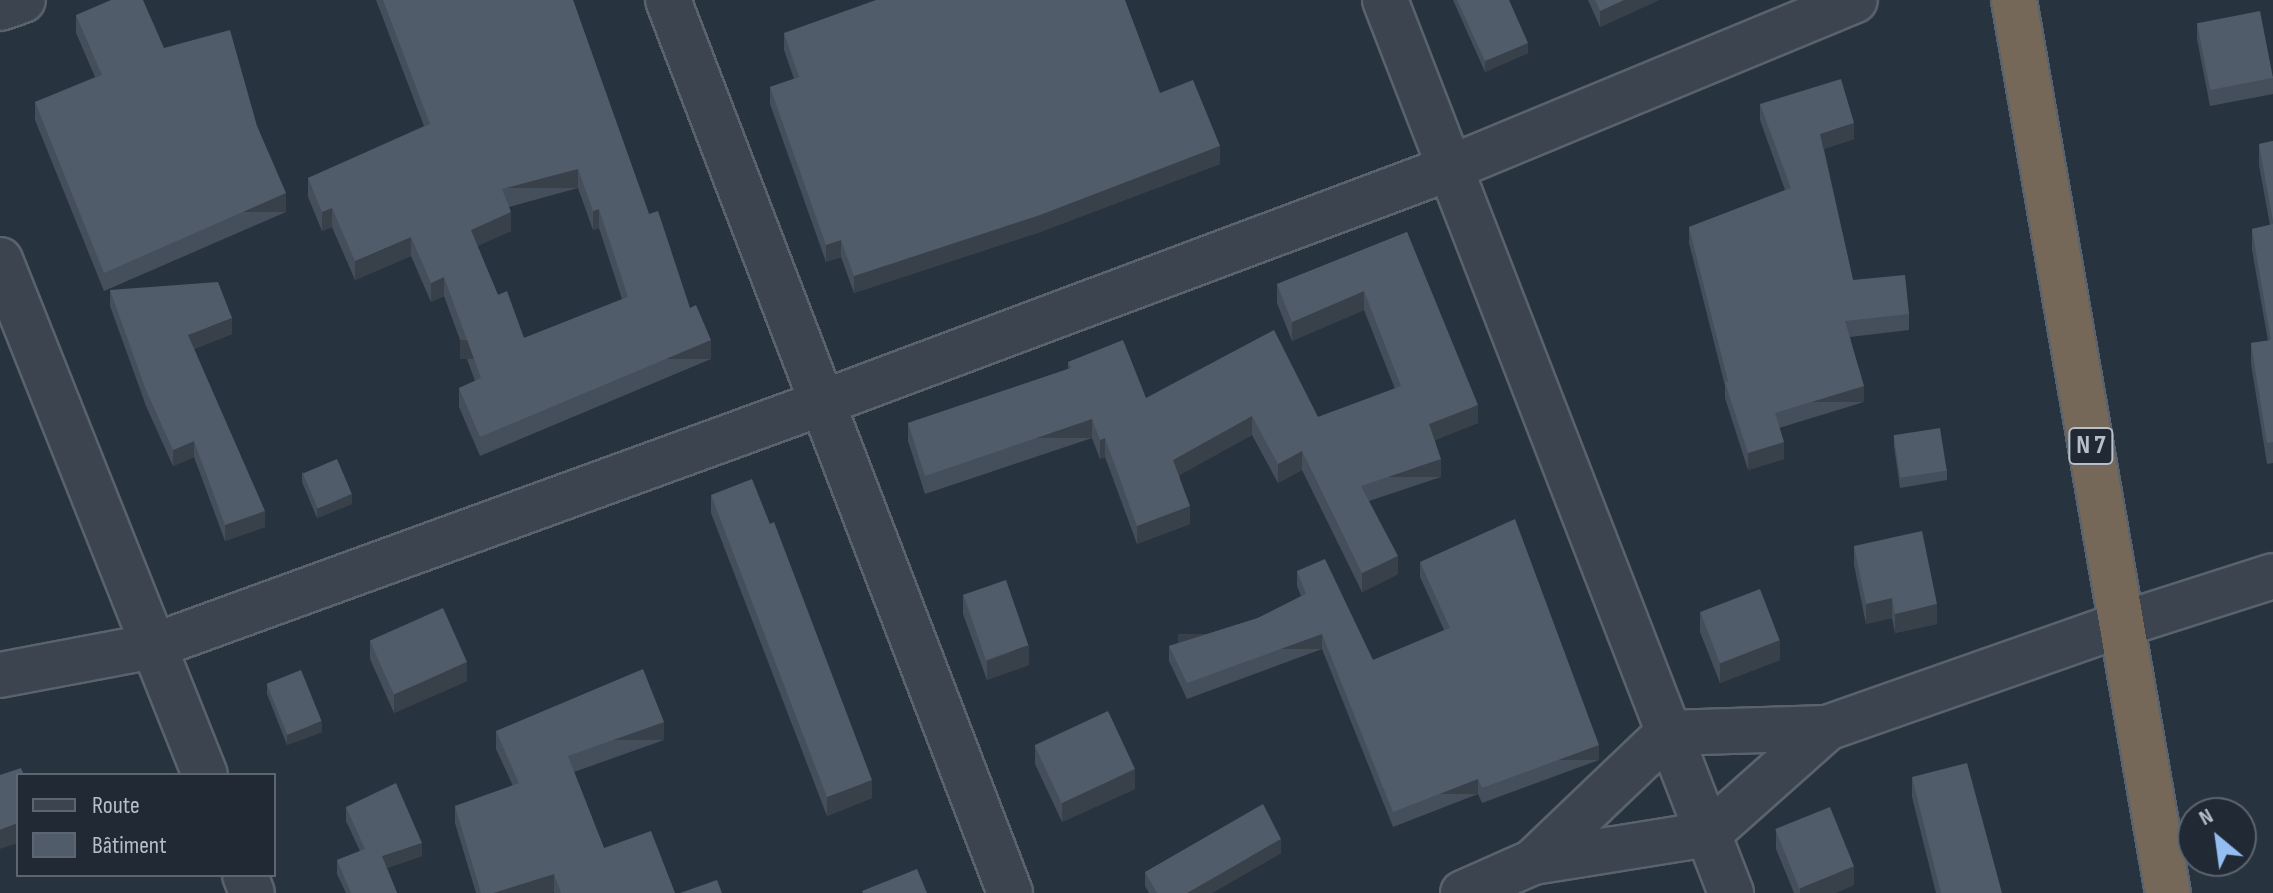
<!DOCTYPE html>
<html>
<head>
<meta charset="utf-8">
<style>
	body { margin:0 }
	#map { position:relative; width:2273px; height:893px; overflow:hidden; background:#27333f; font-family:"Sofia Sans Condensed",sans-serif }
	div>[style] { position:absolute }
	.roads { filter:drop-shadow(2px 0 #59626d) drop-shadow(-2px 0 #59626d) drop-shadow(0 2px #59626d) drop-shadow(0 -2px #59626d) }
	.minor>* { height:44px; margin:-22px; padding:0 22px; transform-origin:22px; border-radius:22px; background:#3b444f }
	.highway>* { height:44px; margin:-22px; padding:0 22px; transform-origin:22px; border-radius:22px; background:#756858 }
	.wall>* { inset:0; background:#454f5b }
	.shaded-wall>* { inset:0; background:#38404a; transform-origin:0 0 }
	.building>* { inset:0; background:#505c6a; transform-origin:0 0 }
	span { translate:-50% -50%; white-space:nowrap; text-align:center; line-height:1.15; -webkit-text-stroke:7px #202934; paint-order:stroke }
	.shield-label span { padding:2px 6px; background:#202934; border:2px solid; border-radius:6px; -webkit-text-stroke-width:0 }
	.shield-label { font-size:26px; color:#b7bfca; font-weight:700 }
	.legend { position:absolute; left:16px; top:773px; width:260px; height:104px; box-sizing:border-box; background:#202934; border:2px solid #5c6570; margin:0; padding:10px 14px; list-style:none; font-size:24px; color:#b7bfca }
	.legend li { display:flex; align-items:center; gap:16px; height:40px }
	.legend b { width:40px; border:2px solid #5c6570 }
	.north { position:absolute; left:2177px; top:797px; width:80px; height:80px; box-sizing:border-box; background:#202934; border:2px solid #5c6570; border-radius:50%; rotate:331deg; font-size:22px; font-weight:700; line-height:32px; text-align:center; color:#b7bfca }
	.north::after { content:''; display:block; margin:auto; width:28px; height:36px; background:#94bef2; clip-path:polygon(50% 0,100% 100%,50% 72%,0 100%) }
</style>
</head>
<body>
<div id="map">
	<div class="roads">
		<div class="minor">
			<div style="left:668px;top:0;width:956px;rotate:69.04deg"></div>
			<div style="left:1385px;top:0;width:958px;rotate:68.82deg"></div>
			<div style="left:0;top:8px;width:24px;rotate:-19deg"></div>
			<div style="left:0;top:260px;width:554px;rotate:68.29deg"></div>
			<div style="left:0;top:675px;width:157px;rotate:-10.7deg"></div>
			<div style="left:154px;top:646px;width:711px;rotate:-19.99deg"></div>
			<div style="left:822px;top:403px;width:671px;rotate:-20.52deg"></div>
			<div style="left:1450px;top:168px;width:438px;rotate:-22.5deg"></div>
			<div style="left:1533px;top:862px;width:187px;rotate:-43.7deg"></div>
			<div style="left:1668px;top:733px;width:159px;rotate:-1.8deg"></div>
			<div style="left:245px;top:875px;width:19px;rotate:69deg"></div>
			<div style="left:1463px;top:893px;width:77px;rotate:-23.9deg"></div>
			<div style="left:1533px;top:862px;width:177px;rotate:-9.1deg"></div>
			<div style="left:1708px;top:834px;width:159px;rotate:-41.7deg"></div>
			<div style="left:1827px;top:728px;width:314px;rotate:-19.4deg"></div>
			<div style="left:2123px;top:624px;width:157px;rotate:-17.7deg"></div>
		</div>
		<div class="highway">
			<div style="left:2014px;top:0;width:906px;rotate:80.22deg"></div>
		</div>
	</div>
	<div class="wall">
		<div style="clip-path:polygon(evenodd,376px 0,573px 0,649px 214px,711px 359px,480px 456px,459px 407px,459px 388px,475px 381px,444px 296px,431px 302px,411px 256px,355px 280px,332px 227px,322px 231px,308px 197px,308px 178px,424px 126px,376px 0,578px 188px,593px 230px,599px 228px,622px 299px,524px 338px,498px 295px,477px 246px,511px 231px,509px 207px,578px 188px)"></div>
		<div style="clip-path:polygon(1453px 0,1509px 0,1528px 53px,1485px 72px)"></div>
		<div style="clip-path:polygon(1588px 0,1659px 0,1600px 27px)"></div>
		<div style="clip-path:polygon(76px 15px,164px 48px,257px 126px,286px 212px,104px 291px,35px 120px,35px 102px,95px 77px,76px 33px)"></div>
		<div style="clip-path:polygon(2197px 23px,2273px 77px,2273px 94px,2210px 106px,2197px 39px)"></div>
		<div style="clip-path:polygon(784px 33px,1160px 93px,1220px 164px,1040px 232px,854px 293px,841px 257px,826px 262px,770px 104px,770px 87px,794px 79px,784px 50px)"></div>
		<div style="clip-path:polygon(1760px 104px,1854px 139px,1824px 149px,1853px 280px,1909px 314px,1909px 330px,1850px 337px,1864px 402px,1779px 428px,1784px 459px,1748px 470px,1725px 398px,1725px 386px,1689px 243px,1689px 227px,1785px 190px,1760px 120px)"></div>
		<div style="clip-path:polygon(2273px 141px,2273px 463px,2267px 464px,2251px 364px,2251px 343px,2268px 341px,2252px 250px,2252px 229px,2270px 225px,2259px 165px,2259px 144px)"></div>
		<div style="clip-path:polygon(1407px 232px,1478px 423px,1435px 440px,1441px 477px,1369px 501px,1398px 574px,1362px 592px,1302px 470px,1278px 483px,1252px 435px,1179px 475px,1190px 524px,1137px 544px,1105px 457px,1100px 459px,1092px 438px,925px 494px,908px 441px,908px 423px,1068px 369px,1068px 362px,1146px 398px,1318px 417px,1395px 389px,1364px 310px,1292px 341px,1277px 303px,1277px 284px)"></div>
		<div style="clip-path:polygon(110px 290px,232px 334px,194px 349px,265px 527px,225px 541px,194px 457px,173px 466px,146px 406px,110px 306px)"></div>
		<div style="clip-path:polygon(1894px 436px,1947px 470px,1947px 480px,1900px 488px,1894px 446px)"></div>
		<div style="clip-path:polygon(302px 472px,352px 504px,317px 518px,302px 482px)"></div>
		<div style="clip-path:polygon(711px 495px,872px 798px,827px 816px,711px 513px)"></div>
		<div style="clip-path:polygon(1854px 546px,1937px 624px,1895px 633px,1892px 618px,1866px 624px,1854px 565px)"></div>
		<div style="clip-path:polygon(1420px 562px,1599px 760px,1482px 803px,1478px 794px,1393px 827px,1322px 649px,1187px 699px,1169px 661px,1169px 646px,1258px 618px,1301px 596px,1297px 586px,1297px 571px,1373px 660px,1444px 630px,1420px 577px)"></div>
		<div style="clip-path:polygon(963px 594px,1029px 665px,987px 680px,963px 614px)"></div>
		<div style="clip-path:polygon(1700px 612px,1780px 660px,1720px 683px,1700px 632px)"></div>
		<div style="clip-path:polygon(370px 640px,467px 681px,394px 713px,370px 659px)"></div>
		<div style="clip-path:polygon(267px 684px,322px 732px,287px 745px,267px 694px)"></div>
		<div style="clip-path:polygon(496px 731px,664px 740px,574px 772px,604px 848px,675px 893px,554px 893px,554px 892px,550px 893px,476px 893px,455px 823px,455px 806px,513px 786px,496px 749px)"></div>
		<div style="clip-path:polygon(1035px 745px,1135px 789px,1062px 822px,1035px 764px)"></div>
		<div style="clip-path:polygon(1912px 777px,2002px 893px,1936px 893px,1912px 797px)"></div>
		<div style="clip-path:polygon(346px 807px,422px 856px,387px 868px,397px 893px,346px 893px,337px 874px,337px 860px,360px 851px,346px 821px)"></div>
		<div style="clip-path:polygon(1776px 830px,1854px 885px,1835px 893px,1794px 893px,1776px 849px)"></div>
		<div style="clip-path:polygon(1281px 853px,1212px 893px,1149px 893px,1145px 886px,1145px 872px)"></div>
	</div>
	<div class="shaded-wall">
		<div style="clip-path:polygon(1624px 0,1659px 0,1600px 27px,1600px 11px)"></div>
		<div style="clip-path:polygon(1528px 43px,1528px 53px,1485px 72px,1485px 61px)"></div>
		<div style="clip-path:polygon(1854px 123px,1854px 139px,1820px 150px,1820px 134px)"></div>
		<div style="clip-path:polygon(1220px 146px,1220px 164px,1040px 232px,854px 293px,854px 276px)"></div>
		<div style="left:578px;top:169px;width:19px;height:79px;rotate:90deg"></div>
		<div style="left:286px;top:193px;width:19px;height:199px;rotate:90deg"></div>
		<div style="clip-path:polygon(332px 208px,332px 227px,322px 231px,322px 212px)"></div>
		<div style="clip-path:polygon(599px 209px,599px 228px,593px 230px,593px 211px)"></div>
		<div style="clip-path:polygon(511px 212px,511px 231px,471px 249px,471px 230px)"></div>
		<div style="clip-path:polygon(411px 237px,411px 256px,355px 280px,355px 261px)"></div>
		<div style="clip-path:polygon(841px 240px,841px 257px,826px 262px,826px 245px)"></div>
		<div style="clip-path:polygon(444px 277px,444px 296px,431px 302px,431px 283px)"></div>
		<div style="clip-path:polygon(1364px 291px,1364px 310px,1292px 341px,1292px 322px)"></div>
		<div style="clip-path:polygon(232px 318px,232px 334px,188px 351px,188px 335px)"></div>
		<div style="left:711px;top:340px;width:19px;height:251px;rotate:90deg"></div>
		<div style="left:1864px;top:386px;width:16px;height:93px;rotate:90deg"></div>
		<div style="clip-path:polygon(1478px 405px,1478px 423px,1429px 442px,1429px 424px)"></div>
		<div style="clip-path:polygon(1252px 416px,1252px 435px,1173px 479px,1173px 460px)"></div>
		<div style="left:1092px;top:419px;width:19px;height:176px;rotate:90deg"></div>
		<div style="clip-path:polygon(1105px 438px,1105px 457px,1100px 459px,1100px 440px)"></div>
		<div style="clip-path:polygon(194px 441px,194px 457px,173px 466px,173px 450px)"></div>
		<div style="clip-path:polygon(1784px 442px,1784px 459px,1748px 470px,1748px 453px)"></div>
		<div style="clip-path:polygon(1302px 451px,1302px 470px,1278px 483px,1278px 464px)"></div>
		<div style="left:1441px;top:459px;width:18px;height:84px;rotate:90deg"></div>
		<div style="clip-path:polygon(352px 494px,352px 504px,317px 518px,317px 508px)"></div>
		<div style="clip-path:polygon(1190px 506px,1190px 524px,1137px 544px,1137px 526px)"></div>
		<div style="clip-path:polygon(265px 511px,265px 527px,225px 541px,225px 525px)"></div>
		<div style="clip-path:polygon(1398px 556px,1398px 574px,1362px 592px,1362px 573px)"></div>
		<div style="clip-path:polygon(1892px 598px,1892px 618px,1866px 624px,1866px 604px)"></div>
		<div style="clip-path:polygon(1937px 604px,1937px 624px,1895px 633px,1895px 614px)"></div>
		<div style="left:1322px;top:634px;width:15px;height:144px;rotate:90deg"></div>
		<div style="clip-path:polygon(1780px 640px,1780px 660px,1720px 683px,1720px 663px)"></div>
		<div style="clip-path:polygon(1029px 645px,1029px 665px,987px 680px,987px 661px)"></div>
		<div style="clip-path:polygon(467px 662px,467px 681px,394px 713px,394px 694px)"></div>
		<div style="clip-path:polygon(322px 721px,322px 732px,287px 745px,287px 735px)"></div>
		<div style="left:664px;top:722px;width:18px;height:102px;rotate:90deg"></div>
		<div style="left:1599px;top:745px;width:15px;height:125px;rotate:90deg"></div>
		<div style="clip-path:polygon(1135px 769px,1135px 789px,1062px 822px,1062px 802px)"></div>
		<div style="left:1478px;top:779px;width:15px;height:91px;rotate:90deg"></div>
		<div style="clip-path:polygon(872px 780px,872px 798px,827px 816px,827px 797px)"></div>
		<div style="clip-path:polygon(18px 823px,18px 843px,0 849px,0 830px)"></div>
		<div style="clip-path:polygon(1281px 839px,1281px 853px,1212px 893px,1187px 893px)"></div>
		<div style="clip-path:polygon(422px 843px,422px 856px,382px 870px,382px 856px)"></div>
		<div style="clip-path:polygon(1854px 866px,1854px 885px,1835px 893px,1800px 893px,1800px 888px)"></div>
		<div style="clip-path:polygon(554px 874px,554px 892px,550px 893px,493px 893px)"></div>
	</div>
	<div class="building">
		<div style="clip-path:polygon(111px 0,143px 0,164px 48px,230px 30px,257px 126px,286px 193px,104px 273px,35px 102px,102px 75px,76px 15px)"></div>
		<div style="clip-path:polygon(evenodd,383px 0,573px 0,649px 214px,658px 211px,690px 308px,696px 305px,711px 340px,480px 437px,459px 388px,481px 378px,444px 277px,431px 283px,411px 237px,355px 261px,332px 208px,322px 212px,308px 178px,430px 124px,383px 0,578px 169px,593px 211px,599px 209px,628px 297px,524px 338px,507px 291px,498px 295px,471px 230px,511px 212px,502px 189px,578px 169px)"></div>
		<div style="clip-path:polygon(876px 0,1125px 0,1160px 93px,1193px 80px,1220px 146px,1040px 215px,854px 276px,841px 240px,826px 245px,770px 87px,799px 77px,784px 33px)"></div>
		<div style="clip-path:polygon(1457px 0,1509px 0,1528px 43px,1485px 61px)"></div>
		<div style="clip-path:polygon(1595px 0,1624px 0,1600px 11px)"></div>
		<div style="left:2260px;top:11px;width:68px;height:64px;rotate:79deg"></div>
		<div style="clip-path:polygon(1841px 79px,1854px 123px,1820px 134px,1853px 280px,1905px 275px,1909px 314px,1845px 321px,1864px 386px,1775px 413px,1784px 442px,1748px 453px,1725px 382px,1728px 381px,1689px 227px,1791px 188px,1760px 104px)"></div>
		<div style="clip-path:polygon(2273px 141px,2273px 221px,2259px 144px)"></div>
		<div style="clip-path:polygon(2273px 224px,2273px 442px,2267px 443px,2251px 343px,2271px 340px,2252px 229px)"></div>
		<div style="clip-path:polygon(1407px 232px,1478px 405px,1429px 424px,1441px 459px,1361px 486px,1398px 556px,1362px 573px,1302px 451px,1278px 464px,1252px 416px,1173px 460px,1190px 506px,1137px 526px,1105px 438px,1100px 440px,1092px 419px,925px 476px,908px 423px,1071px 368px,1068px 362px,1123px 340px,1146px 398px,1274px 330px,1318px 417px,1401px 386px,1364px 291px,1292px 322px,1277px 284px)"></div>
		<div style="clip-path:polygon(218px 282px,232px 318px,188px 335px,265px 511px,225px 525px,194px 441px,173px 450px,146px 390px,110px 290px)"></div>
		<div style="left:1940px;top:428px;width:43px;height:47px;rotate:81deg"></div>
		<div style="left:337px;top:459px;width:38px;height:37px;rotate:67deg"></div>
		<div style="clip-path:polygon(752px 479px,770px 524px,774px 522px,872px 780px,827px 797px,711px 495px)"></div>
		<div style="clip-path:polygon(1515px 519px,1599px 745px,1482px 788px,1478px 779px,1393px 812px,1322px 634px,1187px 683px,1169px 646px,1258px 618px,1306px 594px,1297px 571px,1325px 559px,1373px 660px,1450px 628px,1420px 562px)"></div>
		<div style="clip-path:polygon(1922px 531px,1937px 604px,1895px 614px,1892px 598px,1866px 604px,1854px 546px)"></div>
		<div style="left:1006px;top:580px;width:69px;height:45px;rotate:71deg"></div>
		<div style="left:1760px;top:589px;width:55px;height:64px;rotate:69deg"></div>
		<div style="left:443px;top:608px;width:59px;height:80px;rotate:66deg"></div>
		<div style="clip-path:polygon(643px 669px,664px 722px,568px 756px,604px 848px,651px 831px,675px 893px,561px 893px,554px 874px,493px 893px,481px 893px,455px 806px,519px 783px,496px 731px)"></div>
		<div style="left:301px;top:670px;width:55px;height:37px;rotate:68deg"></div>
		<div style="left:1108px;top:711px;width:64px;height:81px;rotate:65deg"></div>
		<div style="clip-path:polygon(1967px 763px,2002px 893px,1941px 893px,1912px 777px)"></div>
		<div style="clip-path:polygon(21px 768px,24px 775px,18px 775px,18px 823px,0 830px,0 775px)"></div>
		<div style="clip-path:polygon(396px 783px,422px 843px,382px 856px,397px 893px,351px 893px,337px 860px,365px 849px,346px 807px)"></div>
		<div style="clip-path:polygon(1263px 804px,1281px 839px,1187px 893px,1157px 893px,1145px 872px)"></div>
		<div style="left:1830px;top:807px;width:64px;height:59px;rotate:68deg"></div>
		<div style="clip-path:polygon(917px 869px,927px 893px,863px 893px,862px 891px)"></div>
		<div style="clip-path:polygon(717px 880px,722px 893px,680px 893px)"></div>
	</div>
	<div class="shield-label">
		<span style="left:2091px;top:446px">N 7</span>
	</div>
	<ul class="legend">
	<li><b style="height:10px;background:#3b444f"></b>Route</li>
	<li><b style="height:22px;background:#505c6a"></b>Bâtiment</li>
	</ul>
	<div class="north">N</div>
</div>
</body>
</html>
